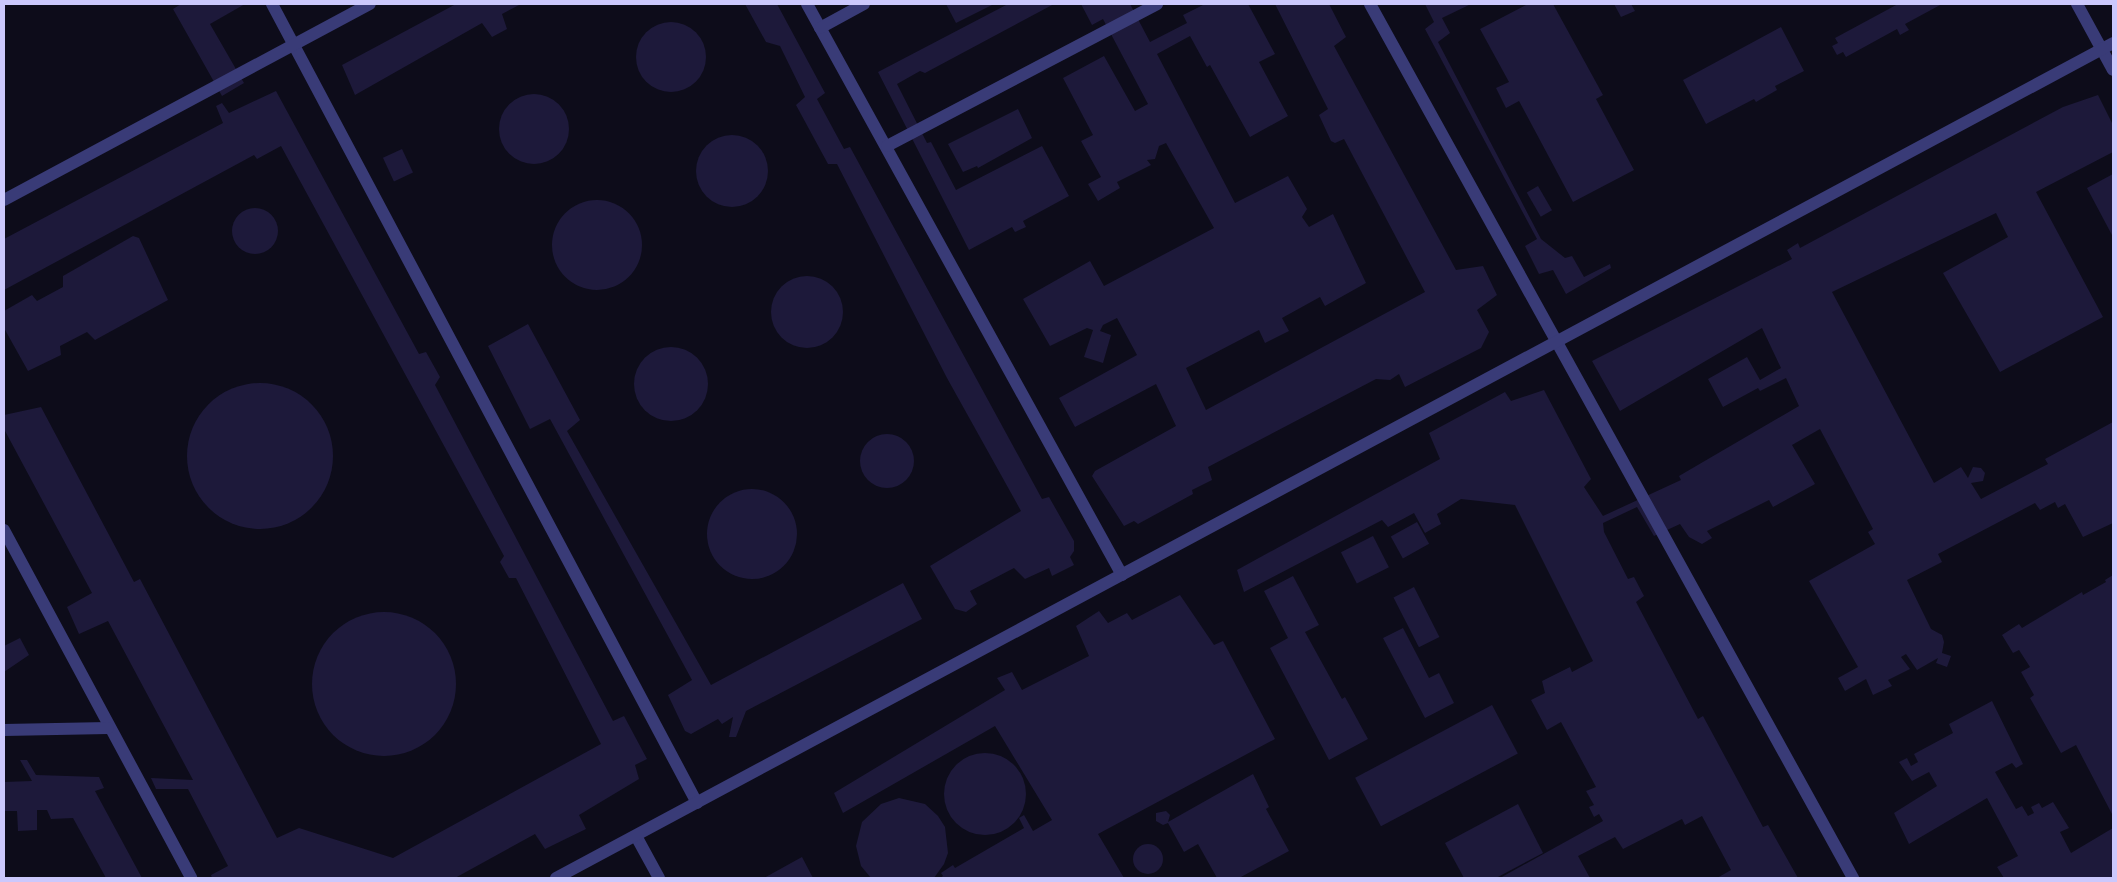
<!DOCTYPE html>
<html>
<head>
<meta charset="utf-8">
<style>
	body { margin:0 }
	#map { position:relative; width:2117px; height:882px; overflow:hidden; background:#0d0c1a; font-family:Commissioner,sans-serif }
	div>[style] { position:absolute }
	.building>* { inset:0; background:#1d193a; transform-origin:0 0 }
	.round { border-radius:50% }
	.minor>* { height:12px; margin:-6px; padding:0 6px; transform-origin:6px; border-radius:6px; background:#393b77 }
	span { translate:-50% -50%; white-space:nowrap; text-align:center; line-height:1.15; -webkit-text-stroke:4px #0d0c1a; paint-order:stroke }
	.frame { position:absolute; inset:0; border:5px solid #cbc8fc; pointer-events:none }
</style>
</head>
<body>
<div id="map">
	<div class="building">
		<div style="clip-path:polygon(181px 4px,245px 4px,210px 24px,244px 83px,222px 96px,173px 9px)"></div>
		<div style="clip-path:polygon(456px 4px,521px 4px,502px 14px,507px 29px,492px 37px,482px 23px,355px 95px,342px 65px)"></div>
		<div style="clip-path:polygon(745px 4px,777px 4px,825px 93px,817px 99px,844px 149px,850px 147px,1042px 499px,1049px 497px,1074px 541px,1074px 551px,1070px 557px,1074px 565px,1052px 576px,1049px 568px,1025px 579px,1014px 568px,970px 591px,977px 604px,966px 612px,955px 609px,930px 566px,1021px 511px,947px 378px,837px 164px,828px 164px,796px 105px,805px 97px,780px 46px,766px 42px)"></div>
		<div style="clip-path:polygon(946px 4px,994px 4px,956px 23px)"></div>
		<div style="clip-path:polygon(1008px 4px,1054px 4px,925px 73px,920px 71px,897px 84px,927px 143px,931px 142px,956px 190px,1042px 146px,1069px 196px,1023px 221px,1026px 227px,1015px 232px,1012px 227px,969px 250px,878px 72px)"></div>
		<div style="clip-path:polygon(1081px 4px,1130px 4px,1150px 42px,1187px 23px,1183px 15px,1205px 4px,1248px 4px,1275px 54px,1259px 62px,1288px 116px,1250px 137px,1210px 65px,1207px 67px,1190px 36px,1157px 54px,1235px 203px,1288px 176px,1307px 209px,1302px 217px,1309px 227px,1333px 214px,1366px 283px,1325px 306px,1320px 297px,1282px 318px,1289px 331px,1265px 343px,1259px 330px,1186px 368px,1206px 410px,1425px 292px,1344px 139px,1335px 143px,1331px 141px,1319px 115px,1328px 109px,1275px 4px,1329px 4px,1346px 37px,1334px 46px,1456px 270px,1483px 266px,1497px 295px,1477px 310px,1489px 332px,1481px 348px,1405px 387px,1399px 374px,1390px 380px,1376px 379px,1208px 467px,1212px 480px,1192px 490px,1193px 494px,1138px 524px,1134px 521px,1124px 526px,1092px 476px,1095px 471px,1176px 426px,1156px 384px,1075px 427px,1059px 398px,1137px 355px,1117px 318px,1103px 325px,1100px 331px,1111px 335px,1103px 363px,1084px 357px,1093px 330px,1087px 328px,1050px 346px,1023px 299px,1090px 261px,1104px 286px,1214px 228px,1166px 143px,1159px 146px,1155px 159px,1147px 160px,1151px 165px,1117px 182px,1120px 188px,1098px 201px,1088px 184px,1101px 177px,1081px 141px,1093px 135px,1063px 78px,1104px 56px,1135px 111px,1148px 104px,1103px 19px,1092px 25px)"></div>
		<div style="clip-path:polygon(1425px 4px,1471px 4px,1442px 18px,1450px 33px,1438px 42px,1541px 239px,1565px 258px,1572px 256px,1584px 277px,1610px 264px,1611px 268px,1566px 294px,1553px 270px,1539px 274px,1525px 246px,1537px 239px,1425px 29px,1434px 22px)"></div>
		<div style="clip-path:polygon(1528px 4px,1553px 4px,1603px 95px,1596px 99px,1634px 170px,1573px 202px,1519px 101px,1506px 108px,1496px 88px,1509px 82px,1480px 29px)"></div>
		<div style="clip-path:polygon(1614px 4px,1631px 4px,1635px 11px,1621px 17px)"></div>
		<div style="clip-path:polygon(1898px 4px,1942px 4px,1905px 24px,1909px 30px,1900px 35px,1897px 29px,1846px 57px,1843px 52px,1837px 55px,1832px 46px,1838px 43px,1835px 38px)"></div>
		<div class="round" style="left:636px;top:22px;width:70px;height:70px"></div>
		<div style="clip-path:polygon(1781px 27px,1804px 71px,1775px 86px,1777px 90px,1756px 102px,1754px 99px,1706px 124px,1683px 80px)"></div>
		<div style="clip-path:polygon(276px 91px,419px 354px,426px 352px,440px 377px,435px 385px,613px 721px,624px 716px,647px 759px,635px 765px,639px 779px,579px 815px,586px 829px,545px 849px,535px 834px,455px 878px,212px 878px,211px 875px,228px 866px,188px 789px,156px 789px,151px 778px,193px 780px,108px 621px,79px 634px,67px 607px,92px 593px,4px 429px,4px 415px,41px 407px,134px 582px,140px 579px,277px 838px,299px 828px,393px 858px,601px 744px,516px 578px,509px 578px,500px 562px,504px 556px,281px 146px,257px 159px,254px 155px,4px 290px,4px 239px,223px 123px,216px 106px,222px 103px,229px 113px)"></div>
		<div class="round" style="left:499px;top:94px;width:70px;height:70px"></div>
		<div style="clip-path:polygon(2098px 95px,2113px 125px,2113px 152px,2036px 192px,2103px 317px,2000px 372px,1943px 273px,2008px 237px,1996px 213px,1832px 292px,1934px 483px,1961px 467px,1968px 478px,1973px 467px,1981px 468px,1985px 473px,1983px 481px,1971px 483px,1981px 499px,2048px 464px,2045px 459px,2113px 422px,2113px 523px,2083px 537px,2065px 504px,2058px 508px,2055px 502px,2040px 510px,2035px 503px,1938px 554px,1942px 562px,1907px 580px,1931px 629px,1942px 635px,1944px 642px,1942px 653px,1951px 656px,1947px 667px,1936px 663px,1938px 658px,1917px 670px,1906px 654px,1901px 657px,1910px 669px,1888px 680px,1892px 686px,1873px 695px,1866px 679px,1845px 691px,1838px 678px,1858px 667px,1809px 581px,1875px 544px,1868px 532px,1873px 529px,1820px 429px,1792px 445px,1815px 484px,1773px 507px,1769px 500px,1707px 531px,1712px 538px,1702px 544px,1689px 537px,1680px 524px,1654px 536px,1637px 507px,1603px 523px,1604px 532px,1628px 579px,1634px 577px,1644px 596px,1636px 602px,1698px 719px,1703px 716px,1763px 827px,1768px 825px,1798px 878px,1717px 878px,1731px 870px,1702px 816px,1685px 825px,1682px 819px,1623px 849px,1615px 837px,1578px 856px,1590px 878px,1500px 878px,1603px 821px,1599px 814px,1594px 817px,1589px 807px,1594px 805px,1586px 791px,1596px 787px,1561px 722px,1547px 730px,1531px 700px,1545px 693px,1542px 681px,1570px 667px,1572px 672px,1593px 661px,1515px 505px,1461px 499px,1437px 514px,1441px 524px,1425px 533px,1414px 513px,1388px 527px,1382px 520px,1244px 592px,1237px 570px,1440px 459px,1429px 433px,1505px 392px,1511px 401px,1544px 390px,1591px 479px,1584px 487px,1603px 516px,1681px 480px,1679px 476px,1799px 406px,1786px 378px,1760px 391px,1758px 388px,1723px 407px,1708px 379px,1747px 357px,1760px 380px,1781px 368px,1762px 328px,1620px 411px,1592px 361px,1792px 259px,1787px 250px,1798px 243px,1800px 248px,2063px 107px)"></div>
		<div style="clip-path:polygon(1018px 109px,1032px 138px,978px 168px,977px 166px,963px 172px,948px 144px)"></div>
		<div class="round" style="left:696px;top:135px;width:72px;height:72px"></div>
		<div style="left:402px;top:149px;width:26px;height:21px;rotate:65deg"></div>
		<div style="clip-path:polygon(2113px 174px,2113px 237px,2087px 188px)"></div>
		<div style="left:1538px;top:186px;width:28px;height:13px;rotate:60deg"></div>
		<div class="round" style="left:552px;top:200px;width:90px;height:90px"></div>
		<div class="round" style="left:232px;top:208px;width:46px;height:46px"></div>
		<div style="clip-path:polygon(133px 236px,139px 238px,168px 300px,95px 340px,87px 332px,60px 346px,61px 355px,28px 371px,4px 328px,4px 311px,32px 295px,37px 301px,63px 287px,63px 276px)"></div>
		<div class="round" style="left:771px;top:276px;width:72px;height:72px"></div>
		<div style="clip-path:polygon(528px 324px,580px 420px,567px 431px,711px 685px,903px 583px,922px 619px,746px 711px,736px 737px,729px 737px,733px 717px,722px 724px,718px 719px,691px 734px,685px 731px,668px 695px,692px 680px,550px 419px,530px 429px,488px 346px)"></div>
		<div class="round" style="left:634px;top:347px;width:74px;height:74px"></div>
		<div class="round" style="left:187px;top:383px;width:146px;height:146px"></div>
		<div class="round" style="left:860px;top:434px;width:54px;height:54px"></div>
		<div class="round" style="left:707px;top:489px;width:90px;height:90px"></div>
		<div style="left:1417px;top:522px;width:25px;height:30px;rotate:61deg"></div>
		<div style="left:1373px;top:536px;width:35px;height:36px;rotate:63deg"></div>
		<div style="clip-path:polygon(2113px 575px,2113px 816px,2076px 745px,2061px 753px,2030px 698px,2034px 695px,2021px 672px,2030px 667px,2019px 650px,2013px 653px,2002px 635px,2019px 624px,2022px 628px,2082px 592px,2083px 595px,2106px 582px,2105px 580px)"></div>
		<div style="clip-path:polygon(1293px 576px,1319px 625px,1305px 632px,1342px 699px,1345px 697px,1368px 739px,1329px 760px,1270px 648px,1288px 638px,1264px 591px)"></div>
		<div style="left:1414px;top:587px;width:56px;height:23px;rotate:63deg"></div>
		<div style="clip-path:polygon(1180px 595px,1214px 645px,1223px 641px,1275px 739px,1098px 834px,1124px 878px,940px 878px,943px 876px,941px 873px,953px 865px,955px 868px,1024px 828px,1019px 818px,1024px 815px,1033px 831px,1052px 820px,995px 726px,843px 813px,834px 793px,1005px 690px,997px 678px,1012px 672px,1022px 690px,1089px 656px,1076px 626px,1099px 611px,1108px 623px,1127px 613px,1132px 620px)"></div>
		<div class="round" style="left:312px;top:612px;width:144px;height:144px"></div>
		<div style="clip-path:polygon(1403px 628px,1429px 678px,1439px 673px,1454px 703px,1425px 718px,1383px 638px)"></div>
		<div style="clip-path:polygon(20px 638px,29px 655px,4px 672px,4px 646px)"></div>
		<div style="clip-path:polygon(1992px 701px,2023px 764px,2016px 768px,2012px 763px,1995px 772px,2016px 809px,2022px 806px,2028px 816px,2034px 813px,2031px 807px,2039px 803px,2042px 808px,2053px 802px,2069px 828px,2060px 832px,2071px 853px,2113px 828px,2113px 878px,2004px 878px,1997px 867px,2018px 856px,1987px 798px,1909px 844px,1894px 813px,1937px 786px,1929px 772px,1912px 781px,1899px 762px,1907px 758px,1911px 766px,1918px 762px,1914px 754px,1953px 733px,1949px 724px)"></div>
		<div style="left:1492px;top:705px;width:55px;height:155px;rotate:62deg"></div>
		<div class="round" style="left:944px;top:753px;width:82px;height:82px"></div>
		<div style="clip-path:polygon(20px 760px,27px 760px,36px 775px,99px 777px,104px 788px,95px 791px,142px 878px,106px 878px,73px 818px,51px 819px,47px 810px,37px 810px,37px 830px,18px 831px,17px 811px,4px 811px,4px 782px,32px 781px)"></div>
		<div style="clip-path:polygon(1253px 774px,1269px 807px,1266px 809px,1289px 851px,1239px 878px,1217px 878px,1198px 844px,1184px 852px,1168px 823px,1163px 825px,1156px 821px,1156px 813px,1166px 811px,1170px 815px,1168px 822px)"></div>
		<div style="clip-path:polygon(899px 798px,925px 804px,938px 816px,945px 827px,948px 853px,944px 864px,934px 878px,871px 878px,861px 866px,856px 846px,862px 822px,881px 804px)"></div>
		<div style="clip-path:polygon(1518px 804px,1543px 853px,1496px 878px,1464px 878px,1445px 843px)"></div>
		<div class="round" style="left:1133px;top:844px;width:30px;height:30px"></div>
		<div style="clip-path:polygon(802px 857px,813px 878px,764px 878px)"></div>
	</div>
	<div class="minor">
		<div style="left:272px;top:4px;width:905px;rotate:61.99deg"></div>
		<div style="left:807px;top:4px;width:652px;rotate:61.12deg"></div>
		<div style="left:1370px;top:4px;width:999px;rotate:61.07deg"></div>
		<div style="left:2077px;top:4px;width:75px;rotate:61.4deg"></div>
		<div style="left:820px;top:28px;width:50px;rotate:-28.6deg"></div>
		<div style="left:887px;top:146px;width:305px;rotate:-27.7deg"></div>
		<div style="left:4px;top:200px;width:415px;rotate:-28.2deg"></div>
		<div style="left:4px;top:530px;width:395px;rotate:61.7deg"></div>
		<div style="left:4px;top:730px;width:104px;rotate:-1.1deg"></div>
		<div style="left:636px;top:836px;width:48px;rotate:61.3deg"></div>
		<div style="left:556px;top:878px;width:1767px;rotate:-28.2deg"></div>
	</div>
	<div class="frame"></div>
</div>
</body>
</html>
